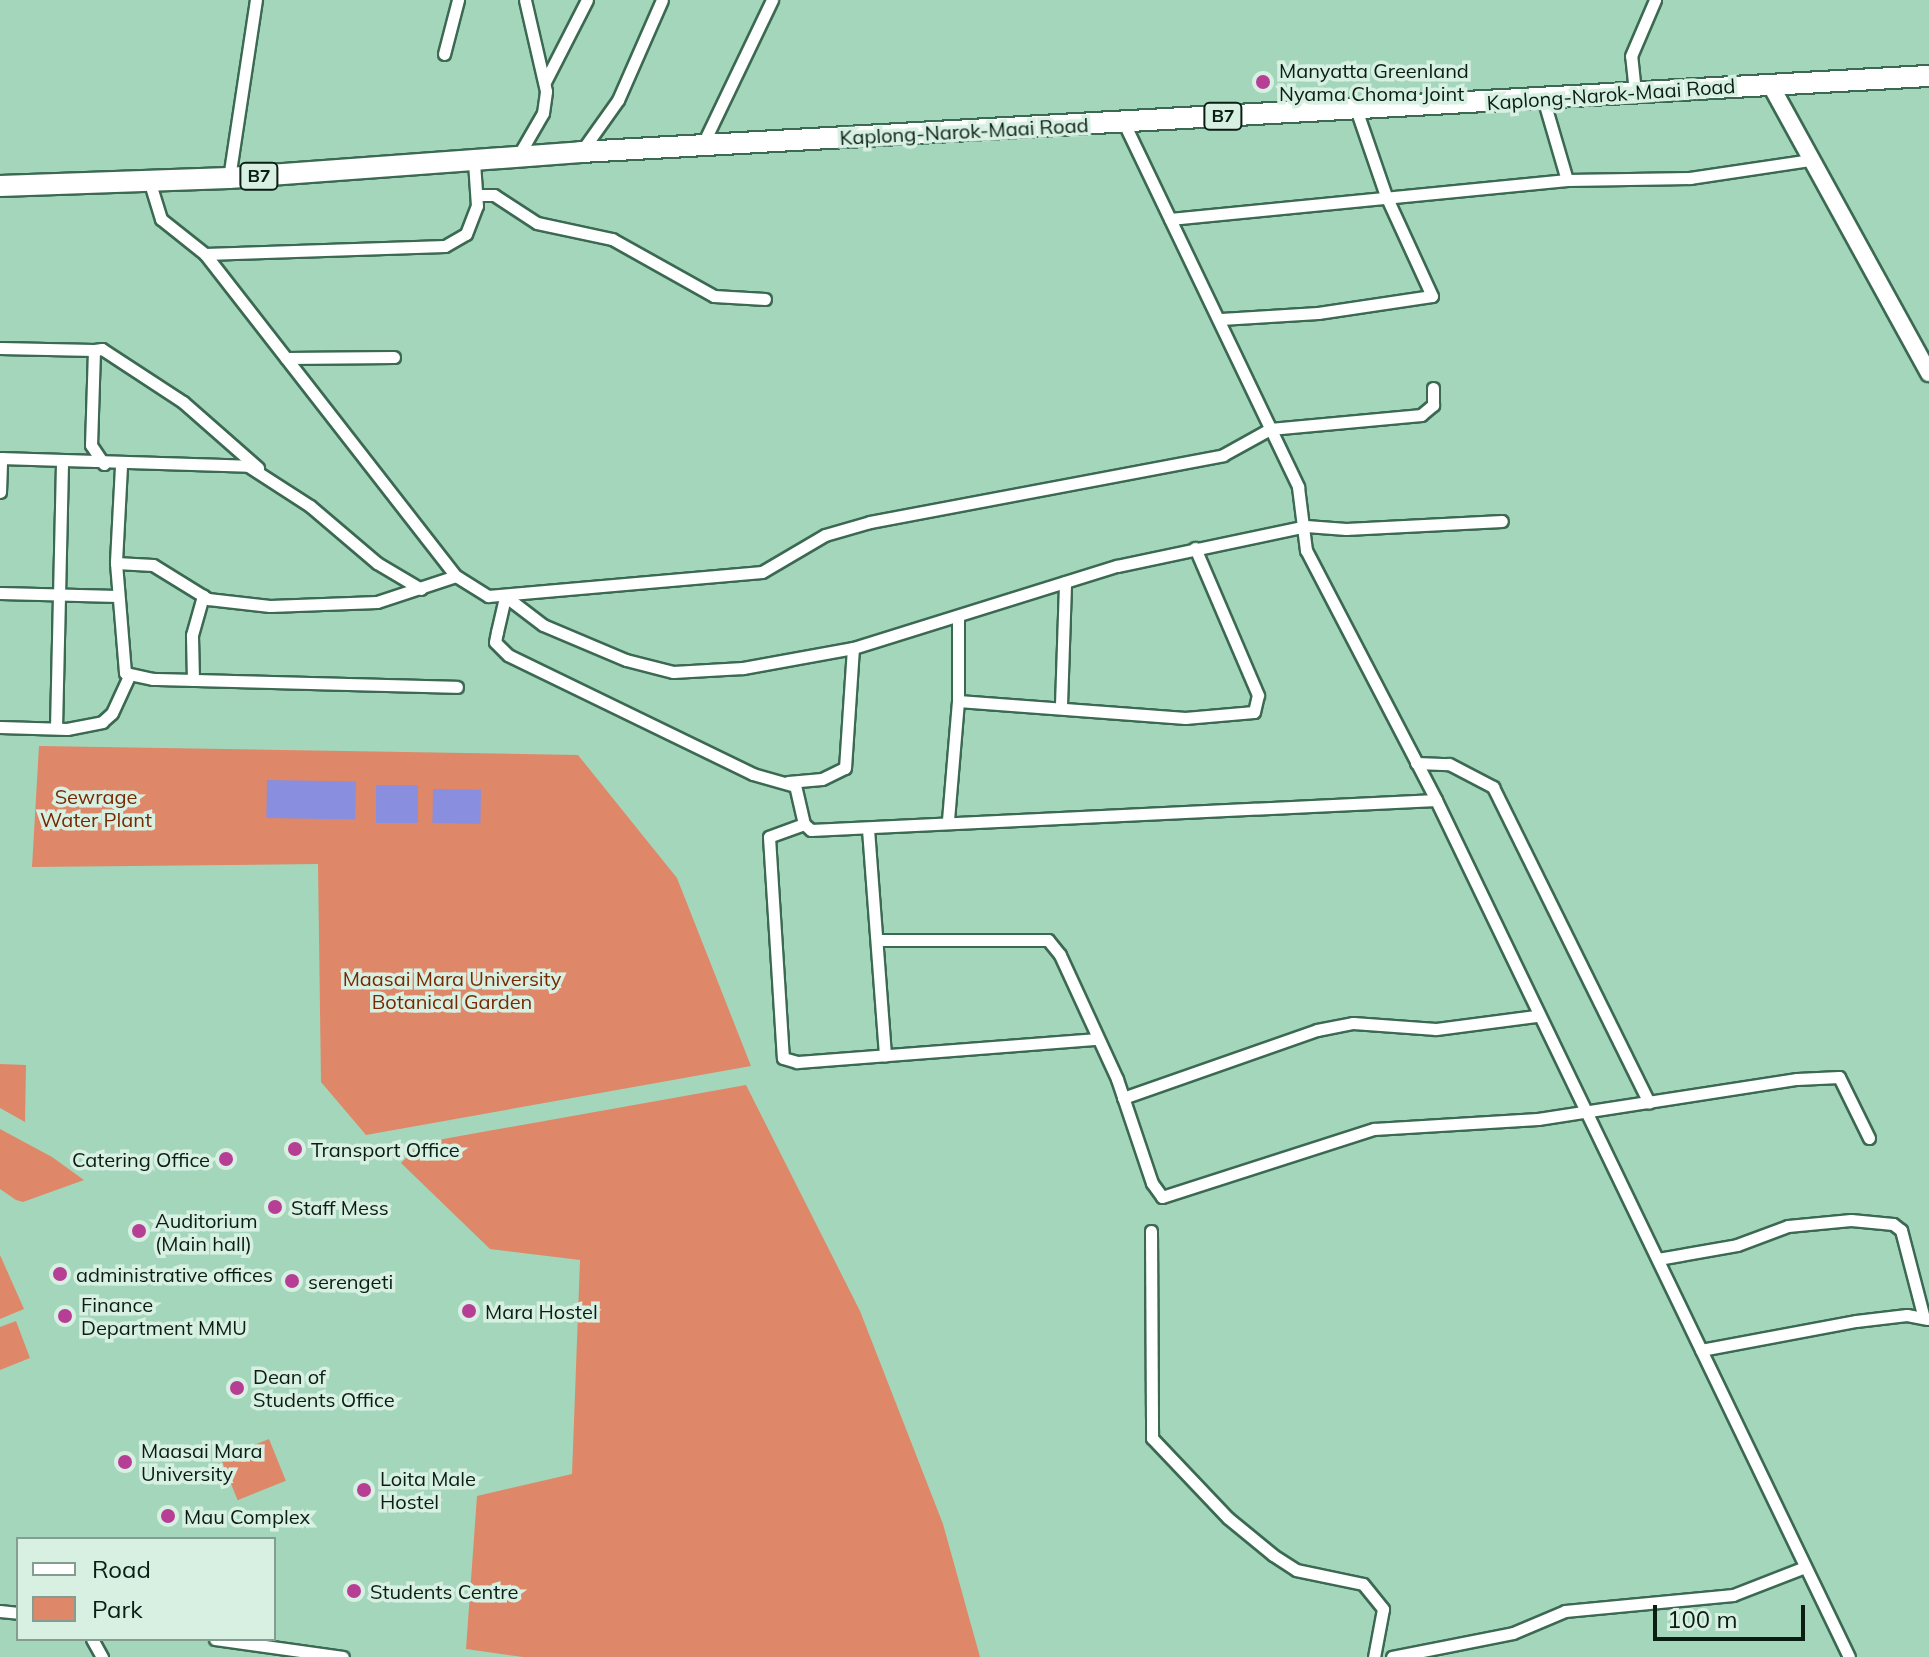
<!DOCTYPE html>
<html>
<head>
<meta charset="utf-8">
<style>
	body { margin:0 }
	#map { position:relative; width:1929px; height:1657px; overflow:hidden; background:#a4d6bb; font-family:Mulish,sans-serif }
	div>[style] { position:absolute }
	.green>* { inset:0; background:#de8869; transform-origin:0 0 }
	.water>* { inset:0; background:#8a8ede; transform-origin:0 0 }
	.roads { filter:drop-shadow(2px 0 #3b6952) drop-shadow(-2px 0 #3b6952) drop-shadow(0 2px #3b6952) drop-shadow(0 -2px #3b6952) }
	.street>* { height:11px; margin:-5.5px; padding:0 5.5px; transform-origin:5.5px; border-radius:5.5px; background:#fff }
	.secondary>* { height:16px; margin:-8px; padding:0 8px; transform-origin:8px; border-radius:8px; background:#fff }
	.highway>* { height:20px; margin:-10px; padding:0 10px; transform-origin:10px; border-radius:10px; background:#fff }
	.dots>* { width:22px; height:22px; translate:-50% -50%; box-sizing:border-box; border:4px solid #d7f0e2; border-radius:50% }
	span { translate:-50% -50%; white-space:nowrap; text-align:center; line-height:1.15; -webkit-text-stroke:7px #d7f0e2; paint-order:stroke }
	.shield-label span { padding:2px 6px; background:#d7f0e2; border:2px solid; border-radius:6px; -webkit-text-stroke-width:0 }
	.shield-label { font-size:18px; color:#0a1e14; font-weight:700 }
	.poi-label { font-size:20px; color:#0a1e14 }
	.left { translate:0 -50%; text-align:left }
	.right { translate:-100% -50%; text-align:right }
	.street-label { font-size:20px; color:#0a1e14 }
	.park-label { font-size:20px; color:#772903 }
	.legend { position:absolute; left:16px; top:1537px; width:260px; height:104px; box-sizing:border-box; background:#d7f0e2; border:2px solid #859c90; margin:0; padding:10px 14px; list-style:none; font-size:24px; color:#0a1e14 }
	.legend li { display:flex; align-items:center; gap:16px; height:40px }
	.legend b { width:40px; border:2px solid #859c90 }
	.scale { position:absolute; left:1653px; top:1605px; width:152px; height:36px; box-sizing:border-box; border:4px solid #0a1e14; border-top:0; padding-left:10px; font-size:24px; line-height:28px; white-space:nowrap; color:#0a1e14; -webkit-text-stroke:6px #d7f0e2; paint-order:stroke }
</style>
</head>
<body>
<div id="map">
	<div class="green">
		<div style="clip-path:polygon(39px 746px,578px 755px,677px 878px,751px 1066px,366px 1135px,321px 1082px,318px 864px,32px 867px)"></div>
		<div style="clip-path:polygon(0 1064px,26px 1065px,25px 1122px,0 1108px)"></div>
		<div style="clip-path:polygon(746px 1085px,860px 1311px,943px 1524px,980px 1657px,523px 1657px,466px 1649px,477px 1496px,572px 1474px,580px 1260px,490px 1249px,401px 1163px,421px 1143px)"></div>
		<div style="clip-path:polygon(0 1129px,52px 1157px,84px 1180px,23px 1202px,16px 1200px,0 1189px)"></div>
		<div style="clip-path:polygon(0 1255px,24px 1309px,0 1319px)"></div>
		<div style="clip-path:polygon(16px 1321px,30px 1358px,0 1370px,0 1327px)"></div>
		<div style="left:269px;top:1439px;width:45px;height:52px;rotate:68deg"></div>
	</div>
	<div class="water">
		<div style="left:267px;top:780px;width:89px;height:38px;rotate:1deg"></div>
		<div style="left:376px;top:785px;width:42px;height:38px"></div>
		<div style="left:433px;top:789px;width:48px;height:34px;rotate:1deg"></div>
	</div>
	<div class="roads">
		<div class="street">
			<div style="left:444px;top:54px;width:56px;rotate:-75.5deg"></div>
			<div style="left:545px;top:82px;width:92px;rotate:-62.9deg"></div>
			<div style="left:1635px;top:92px;width:36px;rotate:-96deg"></div>
			<div style="left:1631px;top:56px;width:61px;rotate:-66.8deg"></div>
			<div style="left:1543px;top:98px;width:85px;rotate:73.7deg"></div>
			<div style="left:1123px;top:121px;width:406px;rotate:64.4deg"></div>
			<div style="left:1298px;top:487px;width:64px;rotate:82.8deg"></div>
			<div style="left:1306px;top:550px;width:282px;rotate:62.5deg"></div>
			<div style="left:1436px;top:800px;width:951px;rotate:64.27deg"></div>
			<div style="left:702px;top:146px;width:162px;rotate:-64.4deg"></div>
			<div style="left:581px;top:152px;width:64px;rotate:-54.6deg"></div>
			<div style="left:618px;top:100px;width:109px;rotate:-66.3deg"></div>
			<div style="left:517px;top:158px;width:52px;rotate:-60deg"></div>
			<div style="left:543px;top:113px;width:22px;rotate:-82deg"></div>
			<div style="left:546px;top:91px;width:93px;rotate:-103deg"></div>
			<div style="left:229px;top:178px;width:180px;rotate:-81.4deg"></div>
			<div style="left:149px;top:180px;width:41px;rotate:72.9deg"></div>
			<div style="left:161px;top:219px;width:56px;rotate:38.5deg"></div>
			<div style="left:205px;top:254px;width:408px;rotate:52.1deg"></div>
			<div style="left:456px;top:576px;width:38px;rotate:32deg"></div>
			<div style="left:488px;top:596px;width:275px;rotate:-5deg"></div>
			<div style="left:762px;top:572px;width:73px;rotate:-30.4deg"></div>
			<div style="left:825px;top:535px;width:47px;rotate:-16.1deg"></div>
			<div style="left:870px;top:522px;width:359px;rotate:-10.7deg"></div>
			<div style="left:1223px;top:455px;width:54px;rotate:-29deg"></div>
			<div style="left:1270px;top:429px;width:152px;rotate:-5.3deg"></div>
			<div style="left:1421px;top:415px;width:16px;rotate:-40deg"></div>
			<div style="left:1433px;top:405px;width:17px;rotate:-90deg"></div>
			<div style="left:479px;top:195px;width:15px"></div>
			<div style="left:494px;top:195px;width:51px;rotate:33.1deg"></div>
			<div style="left:537px;top:223px;width:77px;rotate:12deg"></div>
			<div style="left:612px;top:239px;width:117px;rotate:29.2deg"></div>
			<div style="left:714px;top:296px;width:51px;rotate:3.4deg"></div>
			<div style="left:1170px;top:219px;width:399px;rotate:-5.6deg"></div>
			<div style="left:1567px;top:180px;width:123px;rotate:-0.9deg"></div>
			<div style="left:1690px;top:178px;width:122px;rotate:-8.5deg"></div>
			<div style="left:205px;top:254px;width:240px;rotate:-1.9deg"></div>
			<div style="left:445px;top:246px;width:24px;rotate:-30deg"></div>
			<div style="left:466px;top:234px;width:30px;rotate:-69deg"></div>
			<div style="left:477px;top:206px;width:44px;rotate:-93.9deg"></div>
			<div style="left:1221px;top:319px;width:97px;rotate:-3.5deg"></div>
			<div style="left:1318px;top:313px;width:115px;rotate:-8.5deg"></div>
			<div style="left:1432px;top:296px;width:110px;rotate:-114.7deg"></div>
			<div style="left:1386px;top:196px;width:92px;rotate:-109deg"></div>
			<div style="left:0;top:348px;width:94px;rotate:1.2deg"></div>
			<div style="left:94px;top:350px;width:95px;rotate:91.8deg"></div>
			<div style="left:91px;top:445px;width:23px;rotate:56deg"></div>
			<div style="left:94px;top:350px;width:8px;rotate:-7deg"></div>
			<div style="left:102px;top:349px;width:97px;rotate:33.2deg"></div>
			<div style="left:183px;top:402px;width:100px;rotate:41.3deg"></div>
			<div style="left:286px;top:358px;width:108px;rotate:-0.5deg"></div>
			<div style="left:0;top:458px;width:248px;rotate:1.8deg"></div>
			<div style="left:248px;top:466px;width:74px;rotate:32.8deg"></div>
			<div style="left:310px;top:506px;width:88px;rotate:40.4deg"></div>
			<div style="left:377px;top:563px;width:51px;rotate:30.6deg"></div>
			<div style="left:121px;top:466px;width:97px;rotate:93deg"></div>
			<div style="left:116px;top:563px;width:110px;rotate:85.3deg"></div>
			<div style="left:125px;top:673px;width:29px;rotate:12deg"></div>
			<div style="left:153px;top:679px;width:304px;rotate:1.5deg"></div>
			<div style="left:0;top:492px;width:34px;rotate:-88deg"></div>
			<div style="left:116px;top:563px;width:37px;rotate:3deg"></div>
			<div style="left:153px;top:565px;width:65px;rotate:31.7deg"></div>
			<div style="left:208px;top:599px;width:62px;rotate:6.4deg"></div>
			<div style="left:270px;top:606px;width:107px;rotate:-2.1deg"></div>
			<div style="left:377px;top:602px;width:83px;rotate:-18.2deg"></div>
			<div style="left:0;top:593px;width:118px;rotate:1.5deg"></div>
			<div style="left:193px;top:680px;width:45px;rotate:-91.3deg"></div>
			<div style="left:192px;top:635px;width:41px;rotate:-74.2deg"></div>
			<div style="left:958px;top:701px;width:228px;rotate:4.3deg"></div>
			<div style="left:1185px;top:718px;width:69px;rotate:-5deg"></div>
			<div style="left:1254px;top:712px;width:17px;rotate:-77deg"></div>
			<div style="left:1258px;top:695px;width:160px;rotate:-113.2deg"></div>
			<div style="left:1061px;top:705px;width:123px;rotate:-88.1deg"></div>
			<div style="left:0;top:727px;width:67px;rotate:1.7deg"></div>
			<div style="left:67px;top:729px;width:36px;rotate:-11deg"></div>
			<div style="left:102px;top:722px;width:13px;rotate:-42deg"></div>
			<div style="left:112px;top:713px;width:41px;rotate:-65.3deg"></div>
			<div style="left:56px;top:728px;width:265px;rotate:-88.7deg"></div>
			<div style="left:1416px;top:763px;width:33px;rotate:2deg"></div>
			<div style="left:1449px;top:764px;width:50px;rotate:27.6deg"></div>
			<div style="left:1493px;top:787px;width:352px;rotate:63.7deg"></div>
			<div style="left:788px;top:782px;width:34px;rotate:-5deg"></div>
			<div style="left:822px;top:779px;width:25px;rotate:-26deg"></div>
			<div style="left:845px;top:768px;width:120px;rotate:-86.2deg"></div>
			<div style="left:1436px;top:800px;width:626px;rotate:177.25deg"></div>
			<div style="left:811px;top:830px;width:9px;rotate:-139deg"></div>
			<div style="left:804px;top:824px;width:39px;rotate:-103deg"></div>
			<div style="left:795px;top:786px;width:44px;rotate:-164.1deg"></div>
			<div style="left:753px;top:774px;width:272px;rotate:-154.1deg"></div>
			<div style="left:508px;top:655px;width:18px;rotate:-135deg"></div>
			<div style="left:495px;top:642px;width:10px;rotate:-79deg"></div>
			<div style="left:497px;top:632px;width:37px;rotate:-77deg"></div>
			<div style="left:505px;top:596px;width:48px;rotate:37.3deg"></div>
			<div style="left:543px;top:625px;width:90px;rotate:22.9deg"></div>
			<div style="left:626px;top:660px;width:49px;rotate:14.3deg"></div>
			<div style="left:673px;top:672px;width:70px;rotate:-3.3deg"></div>
			<div style="left:743px;top:668px;width:112px;rotate:-10.3deg"></div>
			<div style="left:853px;top:648px;width:276px;rotate:-17.3deg"></div>
			<div style="left:1117px;top:566px;width:193px;rotate:-11.9deg"></div>
			<div style="left:1306px;top:526px;width:40px;rotate:4.3deg"></div>
			<div style="left:1346px;top:529px;width:156px;rotate:-2.9deg"></div>
			<div style="left:948px;top:820px;width:119px;rotate:-85.2deg"></div>
			<div style="left:958px;top:701px;width:82px;rotate:-90deg"></div>
			<div style="left:804px;top:824px;width:37px;rotate:160deg"></div>
			<div style="left:769px;top:837px;width:221px;rotate:86.4deg"></div>
			<div style="left:783px;top:1058px;width:15px;rotate:16deg"></div>
			<div style="left:797px;top:1062px;width:299px;rotate:-4.4deg"></div>
			<div style="left:868px;top:829px;width:227px;rotate:85.7deg"></div>
			<div style="left:878px;top:940px;width:170px"></div>
			<div style="left:1048px;top:940px;width:19px;rotate:51deg"></div>
			<div style="left:1060px;top:955px;width:136px;rotate:65.3deg"></div>
			<div style="left:1117px;top:1079px;width:110px;rotate:71.4deg"></div>
			<div style="left:1152px;top:1183px;width:17px;rotate:54deg"></div>
			<div style="left:1162px;top:1197px;width:223px;rotate:-17.8deg"></div>
			<div style="left:1374px;top:1129px;width:164px;rotate:-3.5deg"></div>
			<div style="left:1538px;top:1119px;width:262px;rotate:-8.8deg"></div>
			<div style="left:1797px;top:1079px;width:42px;rotate:-2.7deg"></div>
			<div style="left:1839px;top:1077px;width:68px;rotate:63.8deg"></div>
			<div style="left:1123px;top:1098px;width:206px;rotate:-19.3deg"></div>
			<div style="left:1317px;top:1030px;width:37px;rotate:-11deg"></div>
			<div style="left:1353px;top:1023px;width:83px;rotate:4.1deg"></div>
			<div style="left:1436px;top:1029px;width:101px;rotate:-7.4deg"></div>
			<div style="left:1151px;top:1231px;width:207px;rotate:89.7deg"></div>
			<div style="left:1152px;top:1438px;width:110px;rotate:46.5deg"></div>
			<div style="left:1228px;top:1518px;width:58px;rotate:39.4deg"></div>
			<div style="left:1273px;top:1555px;width:27px;rotate:33deg"></div>
			<div style="left:1296px;top:1570px;width:68px;rotate:11.8deg"></div>
			<div style="left:1363px;top:1584px;width:32px;rotate:51deg"></div>
			<div style="left:1383px;top:1609px;width:49px;rotate:100.6deg"></div>
			<div style="left:1658px;top:1259px;width:80px;rotate:-10deg"></div>
			<div style="left:1737px;top:1245px;width:54px;rotate:-20.4deg"></div>
			<div style="left:1788px;top:1226px;width:63px;rotate:-5.4deg"></div>
			<div style="left:1851px;top:1220px;width:42px;rotate:5.4deg"></div>
			<div style="left:1893px;top:1224px;width:10px;rotate:37deg"></div>
			<div style="left:1901px;top:1230px;width:91px;rotate:75.4deg"></div>
			<div style="left:1701px;top:1350px;width:158px;rotate:-10.6deg"></div>
			<div style="left:1856px;top:1321px;width:51px;rotate:-6.7deg"></div>
			<div style="left:1907px;top:1315px;width:21px;rotate:11deg"></div>
			<div style="left:0;top:1611px;width:18px;rotate:6deg"></div>
			<div style="left:92px;top:1639px;width:21px;rotate:61deg"></div>
			<div style="left:215px;top:1639px;width:129px;rotate:8deg"></div>
			<div style="left:1392px;top:1657px;width:123px;rotate:-11.2deg"></div>
			<div style="left:1513px;top:1633px;width:56px;rotate:-22.9deg"></div>
			<div style="left:1565px;top:1611px;width:169px;rotate:-5.4deg"></div>
			<div style="left:1733px;top:1595px;width:77px;rotate:-21.3deg"></div>
		</div>
		<div class="secondary">
			<div style="left:1770px;top:84px;width:330px;rotate:61.2deg"></div>
		</div>
		<div class="highway">
			<div style="left:0;top:186px;width:229px;rotate:-2deg"></div>
			<div style="left:229px;top:178px;width:353px;rotate:-4.2deg"></div>
			<div style="left:581px;top:152px;width:1350px;rotate:-3.23deg"></div>
		</div>
	</div>
	<div class="dots">
		<div style="left:1263px;top:82px;background:#b63f95"></div>
		<div style="left:295px;top:1149px;background:#b63f95"></div>
		<div style="left:226px;top:1159px;background:#b63f95"></div>
		<div style="left:275px;top:1207px;background:#b63f95"></div>
		<div style="left:139px;top:1231px;background:#b63f95"></div>
		<div style="left:60px;top:1274px;background:#b63f95"></div>
		<div style="left:292px;top:1281px;background:#b63f95"></div>
		<div style="left:469px;top:1311px;background:#b63f95"></div>
		<div style="left:65px;top:1316px;background:#b63f95"></div>
		<div style="left:237px;top:1388px;background:#b63f95"></div>
		<div style="left:125px;top:1462px;background:#b63f95"></div>
		<div style="left:364px;top:1490px;background:#b63f95"></div>
		<div style="left:168px;top:1516px;background:#b63f95"></div>
		<div style="left:354px;top:1591px;background:#b63f95"></div>
	</div>
	<div class="shield-label">
		<span style="left:1223px;top:116px">B7</span>
		<span style="left:259px;top:176px">B7</span>
	</div>
	<div class="poi-label">
		<span class="left" style="left:1279px;top:82px">Manyatta Greenland<br>Nyama Choma Joint</span>
		<span class="left" style="left:311px;top:1149px">Transport Office</span>
		<span class="right" style="left:210px;top:1159px">Catering Office</span>
		<span class="left" style="left:291px;top:1207px">Staff Mess</span>
		<span class="left" style="left:155px;top:1232px">Auditorium<br>(Main hall)</span>
		<span class="left" style="left:76px;top:1274px">administrative offices</span>
		<span class="left" style="left:308px;top:1281px">serengeti</span>
		<span class="left" style="left:81px;top:1316px">Finance<br>Department MMU</span>
		<span class="left" style="left:485px;top:1311px">Mara Hostel</span>
		<span class="left" style="left:253px;top:1388px">Dean of<br>Students Office</span>
		<span class="left" style="left:141px;top:1462px">Maasai Mara<br>University</span>
		<span class="left" style="left:380px;top:1490px">Loita Male<br>Hostel</span>
		<span class="left" style="left:184px;top:1516px">Mau Complex</span>
		<span class="left" style="left:370px;top:1591px">Students Centre</span>
	</div>
	<div class="street-label">
		<span style="left:1611px;top:94px;rotate:-4deg">Kaplong-Narok-Maai Road</span>
		<span style="left:964px;top:131px;rotate:-3deg">Kaplong-Narok-Maai Road</span>
	</div>
	<div class="park-label">
		<span style="left:96px;top:808px">Sewrage<br>Water Plant</span>
		<span style="left:452px;top:990px">Maasai Mara University<br>Botanical Garden</span>
	</div>
	<ul class="legend">
	<li><b style="height:10px;background:#fff"></b>Road</li>
	<li><b style="height:22px;background:#de8869"></b>Park</li>
	</ul>
	<div class="scale">100 m</div>
</div>
</body>
</html>
